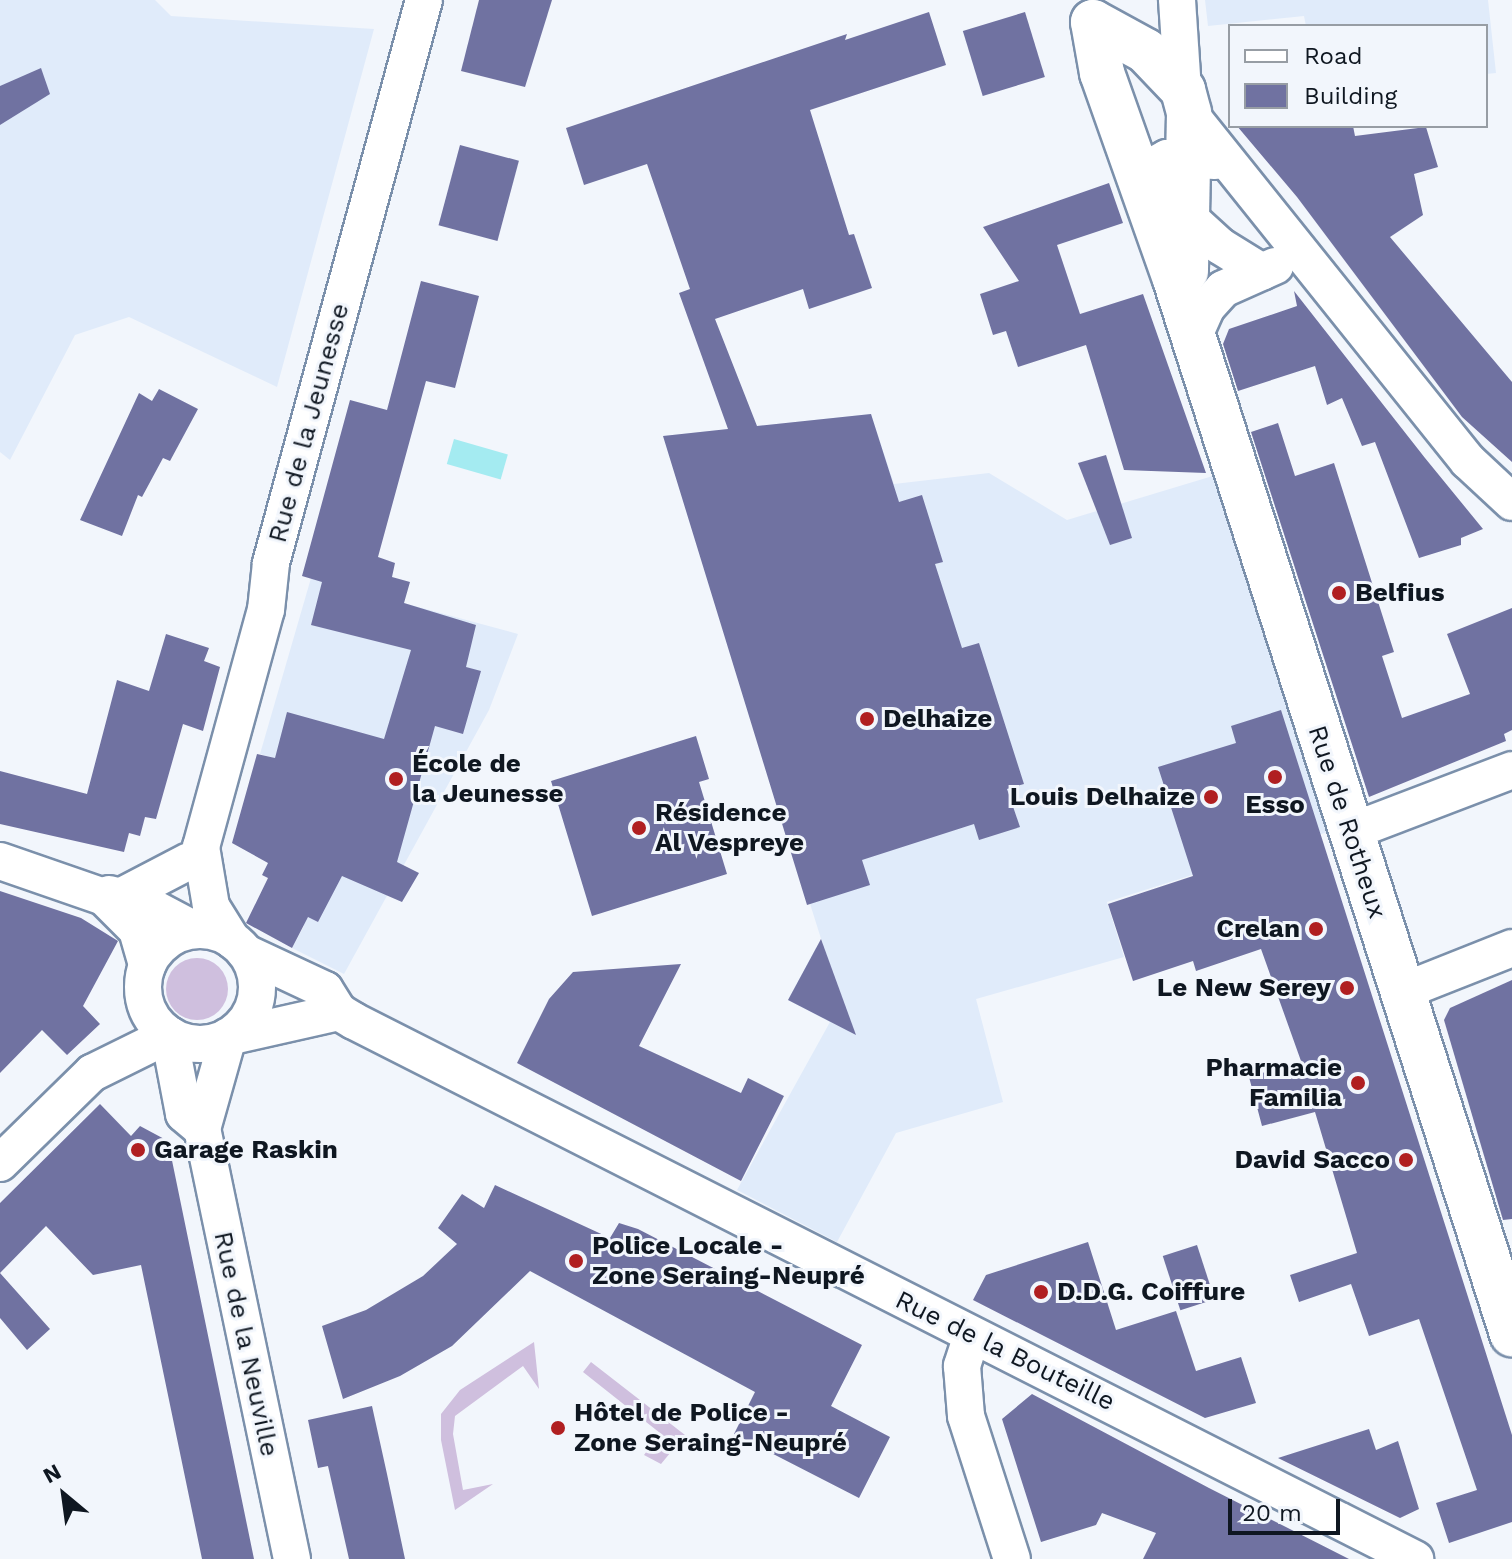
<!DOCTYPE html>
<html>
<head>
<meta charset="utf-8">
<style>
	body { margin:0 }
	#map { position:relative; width:1512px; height:1559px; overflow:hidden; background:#f2f6fc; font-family:"Work Sans",sans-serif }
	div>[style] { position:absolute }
	.built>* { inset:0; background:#e0ebfa }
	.green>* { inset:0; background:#cfbfde }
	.round { border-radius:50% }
	.water>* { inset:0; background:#a4ebf1; transform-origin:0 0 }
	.building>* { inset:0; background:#7072a1; transform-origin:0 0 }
	.roads { filter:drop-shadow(2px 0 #7b90ab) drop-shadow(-2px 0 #7b90ab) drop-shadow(0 2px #7b90ab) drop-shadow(0 -2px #7b90ab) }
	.minor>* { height:36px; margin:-18px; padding:0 18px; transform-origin:18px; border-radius:18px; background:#fff }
	.minor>.ring { margin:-18px; padding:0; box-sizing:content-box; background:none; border:36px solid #fff; border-radius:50% }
	.tertiary>* { height:44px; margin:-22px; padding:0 22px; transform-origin:22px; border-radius:22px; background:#fff }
	.dots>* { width:22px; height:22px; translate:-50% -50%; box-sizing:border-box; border:4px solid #f2f6fc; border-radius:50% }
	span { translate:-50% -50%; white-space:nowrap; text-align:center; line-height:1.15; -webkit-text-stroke:6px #f2f6fc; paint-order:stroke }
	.street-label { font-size:26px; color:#0f1721 }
	.poi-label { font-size:26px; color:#0f1721; font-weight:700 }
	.left { translate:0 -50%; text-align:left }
	.right { translate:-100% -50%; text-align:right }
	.legend { position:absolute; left:1228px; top:24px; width:260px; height:104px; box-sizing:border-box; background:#f2f6fc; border:2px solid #979da4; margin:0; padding:10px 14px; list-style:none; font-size:24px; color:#0f1721 }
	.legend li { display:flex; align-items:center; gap:16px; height:40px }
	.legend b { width:40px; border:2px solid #979da4 }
	.north { position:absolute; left:24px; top:1455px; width:80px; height:80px; -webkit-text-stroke:6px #f2f6fc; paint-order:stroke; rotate:331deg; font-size:22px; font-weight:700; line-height:32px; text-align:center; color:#0f1721 }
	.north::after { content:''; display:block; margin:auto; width:28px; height:36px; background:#0f1721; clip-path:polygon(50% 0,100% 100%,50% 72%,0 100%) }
	.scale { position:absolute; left:1228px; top:1499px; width:112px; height:36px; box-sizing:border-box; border:4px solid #0f1721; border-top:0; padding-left:10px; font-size:24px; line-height:28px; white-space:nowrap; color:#0f1721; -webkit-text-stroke:6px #f2f6fc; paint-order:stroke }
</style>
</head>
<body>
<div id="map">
	<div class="built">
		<div style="clip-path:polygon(0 0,155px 0,171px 16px,374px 29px,277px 387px,129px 317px,75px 335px,10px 460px,0 452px)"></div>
		<div style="clip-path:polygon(1205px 0,1488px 0,1496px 73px,1486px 74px,1486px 26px,1306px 26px,1304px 16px,1208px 26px)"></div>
		<div style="clip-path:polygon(871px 414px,894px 484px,989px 473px,1067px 520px,1216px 475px,1331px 831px,1107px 902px,1124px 957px,976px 999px,1003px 1102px,896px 1133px,837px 1242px,737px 1190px,830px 1022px,788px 1000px,816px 948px,823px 945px,663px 436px)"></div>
		<div style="clip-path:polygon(311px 578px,518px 634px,489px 710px,344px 974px,292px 948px,304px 926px,287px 917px,298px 765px,260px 754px)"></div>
	</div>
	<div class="green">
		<div class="round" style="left:166px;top:958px;width:62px;height:62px"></div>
		<div style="clip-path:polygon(534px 1342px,539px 1389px,523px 1366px,455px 1416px,453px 1434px,463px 1490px,493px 1484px,455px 1510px,441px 1440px,441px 1414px,460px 1390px)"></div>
		<div style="clip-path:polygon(591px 1362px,685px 1435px,661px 1464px,644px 1455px,660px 1433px,583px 1372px)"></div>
	</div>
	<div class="water">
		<div style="left:454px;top:439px;width:56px;height:26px;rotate:16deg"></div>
	</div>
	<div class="building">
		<div style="clip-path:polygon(479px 0,552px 0,525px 87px,461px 71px)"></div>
		<div style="clip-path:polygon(929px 12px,946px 65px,810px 110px,849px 235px,854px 234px,872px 288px,809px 309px,803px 289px,715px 319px,757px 426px,871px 414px,899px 502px,922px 495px,943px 562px,935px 564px,962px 648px,979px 643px,1024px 784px,1007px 789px,1020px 827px,979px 840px,974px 824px,862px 860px,870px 885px,807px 905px,663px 436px,728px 429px,679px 293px,690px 289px,647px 164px,584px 185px,566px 128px,847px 34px,845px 40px)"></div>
		<div style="left:1025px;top:12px;width:68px;height:65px;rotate:73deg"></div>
		<div style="clip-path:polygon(41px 68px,50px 94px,0 125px,0 86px)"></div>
		<div style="clip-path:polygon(1237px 126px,1353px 126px,1355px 136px,1426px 127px,1438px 167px,1414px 174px,1423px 215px,1390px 237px,1512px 382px,1512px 462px,1462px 417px,1297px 197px)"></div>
		<div style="left:460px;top:145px;width:61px;height:83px;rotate:15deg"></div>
		<div style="clip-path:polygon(1109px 183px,1123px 223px,1057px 245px,1080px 314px,1143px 294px,1206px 473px,1124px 470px,1086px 345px,1018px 367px,1006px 331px,993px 335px,980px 294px,1019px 281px,983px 227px)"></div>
		<div style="clip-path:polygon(421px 281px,479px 296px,455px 388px,426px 381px,378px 557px,395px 563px,392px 577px,410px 582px,404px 603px,476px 625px,466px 667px,481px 671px,463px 734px,435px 726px,397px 862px,419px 873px,402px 902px,342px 876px,318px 922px,308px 917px,292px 948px,246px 923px,268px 878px,262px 875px,268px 863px,232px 843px,257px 754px,275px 758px,287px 712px,384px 739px,411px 650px,311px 625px,322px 582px,302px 576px,350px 400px,387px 410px)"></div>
		<div style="clip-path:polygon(1294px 291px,1425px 458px,1483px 529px,1461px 538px,1461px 545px,1419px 558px,1375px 442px,1362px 446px,1342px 398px,1327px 405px,1315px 366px,1238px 391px,1223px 344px,1229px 329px,1297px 306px)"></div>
		<div style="clip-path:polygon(159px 389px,198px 409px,170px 461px,163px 458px,142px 497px,138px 495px,122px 536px,80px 520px,139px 393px,152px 401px)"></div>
		<div style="clip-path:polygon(1278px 423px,1295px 476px,1334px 463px,1394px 652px,1382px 656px,1402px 718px,1470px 694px,1447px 634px,1512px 608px,1512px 730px,1504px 734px,1506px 741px,1369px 797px,1251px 432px)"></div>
		<div style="clip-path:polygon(1106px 455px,1132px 538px,1110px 545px,1078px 463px)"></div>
		<div style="clip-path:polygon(166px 634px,209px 648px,204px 661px,220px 667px,203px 731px,183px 724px,156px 819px,145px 817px,140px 836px,129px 833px,124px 852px,0 824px,0 771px,87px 794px,117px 680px,149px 691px)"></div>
		<div style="clip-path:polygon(1281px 710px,1512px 1435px,1512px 1522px,1449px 1543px,1436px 1503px,1477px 1490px,1419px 1319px,1369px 1336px,1351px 1284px,1299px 1302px,1290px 1275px,1357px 1253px,1315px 1112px,1262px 1126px,1249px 1077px,1301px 1061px,1261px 949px,1196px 971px,1193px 961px,1133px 981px,1108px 904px,1193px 876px,1158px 767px,1236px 743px,1231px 726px)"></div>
		<div style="clip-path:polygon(696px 736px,709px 779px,699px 782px,727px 874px,592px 916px,551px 781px)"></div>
		<div style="clip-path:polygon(0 891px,81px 918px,118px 941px,83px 1006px,100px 1024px,67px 1055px,42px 1030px,0 1073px)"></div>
		<div style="clip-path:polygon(821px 939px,856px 1035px,788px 1000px)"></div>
		<div style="clip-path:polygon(681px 964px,639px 1046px,741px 1093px,748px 1078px,784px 1096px,741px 1181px,517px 1063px,549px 999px,573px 972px)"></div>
		<div style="clip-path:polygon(1512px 980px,1512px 1219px,1503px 1220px,1444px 1020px,1450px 1008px)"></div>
		<div style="clip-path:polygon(100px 1104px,131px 1136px,140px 1126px,168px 1141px,254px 1559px,202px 1559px,141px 1265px,93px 1275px,46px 1226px,0 1273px,50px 1329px,27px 1350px,0 1318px,0 1203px)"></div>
		<div style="clip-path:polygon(495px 1185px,610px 1238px,619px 1223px,638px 1229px,862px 1345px,831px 1406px,890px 1437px,859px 1498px,734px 1434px,755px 1392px,530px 1271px,452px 1346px,400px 1376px,343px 1399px,322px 1326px,366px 1310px,423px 1276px,457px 1244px,438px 1228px,462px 1194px,484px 1208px)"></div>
		<div style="clip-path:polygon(1088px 1242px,1116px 1330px,1176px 1311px,1196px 1371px,1241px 1357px,1256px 1403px,1205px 1418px,973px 1300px,986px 1275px)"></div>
		<div style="left:1197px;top:1245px;width:57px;height:36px;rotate:72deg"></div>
		<div style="clip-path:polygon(1032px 1394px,1209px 1488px,1349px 1559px,1143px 1559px,1156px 1533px,1102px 1513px,1096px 1525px,1041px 1542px,1002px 1419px)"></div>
		<div style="clip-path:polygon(372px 1406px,387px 1474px,405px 1559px,349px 1559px,328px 1466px,318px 1468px,308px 1420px)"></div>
		<div style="clip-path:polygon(1369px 1429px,1376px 1450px,1398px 1441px,1419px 1509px,1400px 1518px,1278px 1458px)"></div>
	</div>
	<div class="roads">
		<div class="minor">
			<div style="left:1177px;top:0;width:90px;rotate:86.2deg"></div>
			<div style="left:1189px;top:113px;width:446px;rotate:51.3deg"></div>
			<div style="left:1468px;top:461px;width:60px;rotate:43deg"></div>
			<div style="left:1215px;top:161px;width:48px;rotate:-176.4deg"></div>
			<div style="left:1167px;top:158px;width:31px;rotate:151deg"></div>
			<div style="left:1140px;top:173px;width:108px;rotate:42.4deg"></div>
			<div style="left:1220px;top:246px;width:49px;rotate:31.8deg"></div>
			<div style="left:1193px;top:338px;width:34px;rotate:-66deg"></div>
			<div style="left:1207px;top:307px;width:24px;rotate:-48deg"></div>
			<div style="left:1223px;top:289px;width:57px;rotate:-23.9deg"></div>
			<div style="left:1350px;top:832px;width:173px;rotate:-20.9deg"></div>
			<div style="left:0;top:861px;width:110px;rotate:19.1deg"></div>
			<div style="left:104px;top:897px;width:47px;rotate:45deg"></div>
			<div style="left:137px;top:930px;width:37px;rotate:74deg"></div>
			<div style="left:109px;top:894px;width:32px;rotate:13deg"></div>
			<div style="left:140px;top:901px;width:62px;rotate:27.8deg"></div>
			<div style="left:124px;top:895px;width:73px;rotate:-27.6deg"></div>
			<div class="ring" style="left:143px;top:930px;width:78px;height:78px"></div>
			<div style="left:232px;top:940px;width:40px;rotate:-122deg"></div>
			<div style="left:211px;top:906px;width:60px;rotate:-99.6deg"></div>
			<div style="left:201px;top:847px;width:246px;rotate:-74.7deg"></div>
			<div style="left:266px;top:610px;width:47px;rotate:-83.9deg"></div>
			<div style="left:271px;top:563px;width:583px;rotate:-74.8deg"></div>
			<div style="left:246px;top:953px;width:87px;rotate:25.1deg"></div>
			<div style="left:325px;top:990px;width:26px;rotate:58deg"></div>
			<div style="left:339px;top:1012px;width:17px;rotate:31deg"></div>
			<div style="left:354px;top:1021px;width:1190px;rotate:26.89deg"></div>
			<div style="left:1401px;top:992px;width:119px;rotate:-21.6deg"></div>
			<div style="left:169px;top:1035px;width:80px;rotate:79.2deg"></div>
			<div style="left:184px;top:1114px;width:23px;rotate:40deg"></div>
			<div style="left:0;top:1163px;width:129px;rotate:-44.4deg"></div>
			<div style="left:92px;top:1073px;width:86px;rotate:-26.3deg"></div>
			<div style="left:972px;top:1335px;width:33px;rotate:108deg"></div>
			<div style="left:962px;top:1366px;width:50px;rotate:85.4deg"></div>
			<div style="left:966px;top:1416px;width:150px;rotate:72.2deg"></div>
			<div style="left:292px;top:1559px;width:439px;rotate:-101.8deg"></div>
			<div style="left:202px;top:1129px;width:96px;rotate:-74.2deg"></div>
			<div style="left:228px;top:1037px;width:114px;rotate:-12.7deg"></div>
		</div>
		<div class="tertiary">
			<div style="left:1093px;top:22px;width:52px;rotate:80deg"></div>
			<div style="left:1102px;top:73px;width:219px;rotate:70.5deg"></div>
			<div style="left:1175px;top:279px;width:1108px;rotate:72.28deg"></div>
			<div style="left:1093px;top:22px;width:60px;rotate:28.7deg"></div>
			<div style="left:1146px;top:51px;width:54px;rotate:46.5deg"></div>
			<div style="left:1183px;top:90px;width:24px;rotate:75deg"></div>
			<div style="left:1189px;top:113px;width:159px;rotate:91.1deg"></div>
		</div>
	</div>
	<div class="dots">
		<div style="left:1339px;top:593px;background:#b01f21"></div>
		<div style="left:867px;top:719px;background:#b01f21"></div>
		<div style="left:1275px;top:777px;background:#b01f21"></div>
		<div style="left:396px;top:779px;background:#b01f21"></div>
		<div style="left:1211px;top:797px;background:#b01f21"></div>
		<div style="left:639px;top:828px;background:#b01f21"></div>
		<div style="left:1316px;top:929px;background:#b01f21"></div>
		<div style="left:1347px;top:988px;background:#b01f21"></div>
		<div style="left:1358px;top:1083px;background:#b01f21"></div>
		<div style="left:138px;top:1150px;background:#b01f21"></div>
		<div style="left:1406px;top:1160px;background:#b01f21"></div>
		<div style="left:576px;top:1261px;background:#b01f21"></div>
		<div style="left:1041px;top:1292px;background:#b01f21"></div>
		<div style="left:558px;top:1428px;background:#b01f21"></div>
	</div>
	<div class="street-label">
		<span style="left:309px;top:423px;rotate:-75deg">Rue de la Jeunesse</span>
		<span style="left:1347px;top:822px;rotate:72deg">Rue de Rotheux</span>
		<span style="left:246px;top:1344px;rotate:78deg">Rue de la Neuville</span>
		<span style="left:1005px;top:1351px;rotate:26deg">Rue de la Bouteille</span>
	</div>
	<div class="poi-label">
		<span class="left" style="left:1355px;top:593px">Belfius</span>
		<span class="left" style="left:883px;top:719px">Delhaize</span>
		<span class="left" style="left:412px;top:779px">École de<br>la Jeunesse</span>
		<span class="right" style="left:1195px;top:797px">Louis Delhaize</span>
		<span style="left:1275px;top:805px">Esso</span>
		<span class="left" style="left:655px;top:828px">Résidence<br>Al Vespreye</span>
		<span class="right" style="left:1300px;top:929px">Crelan</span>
		<span class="right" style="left:1331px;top:988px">Le New Serey</span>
		<span class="right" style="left:1342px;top:1083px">Pharmacie<br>Familia</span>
		<span class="left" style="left:154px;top:1150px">Garage Raskin</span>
		<span class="right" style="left:1390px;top:1160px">David Sacco</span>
		<span class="left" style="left:592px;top:1261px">Police Locale -<br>Zone Seraing-Neupré</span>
		<span class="left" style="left:1057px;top:1292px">D.D.G. Coiffure</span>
		<span class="left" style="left:574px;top:1428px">Hôtel de Police -<br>Zone Seraing-Neupré</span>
	</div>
	<ul class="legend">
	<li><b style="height:10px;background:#fff"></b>Road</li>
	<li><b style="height:22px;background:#7072a1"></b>Building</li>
	</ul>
	<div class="north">N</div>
	<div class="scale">20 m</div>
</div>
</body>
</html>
